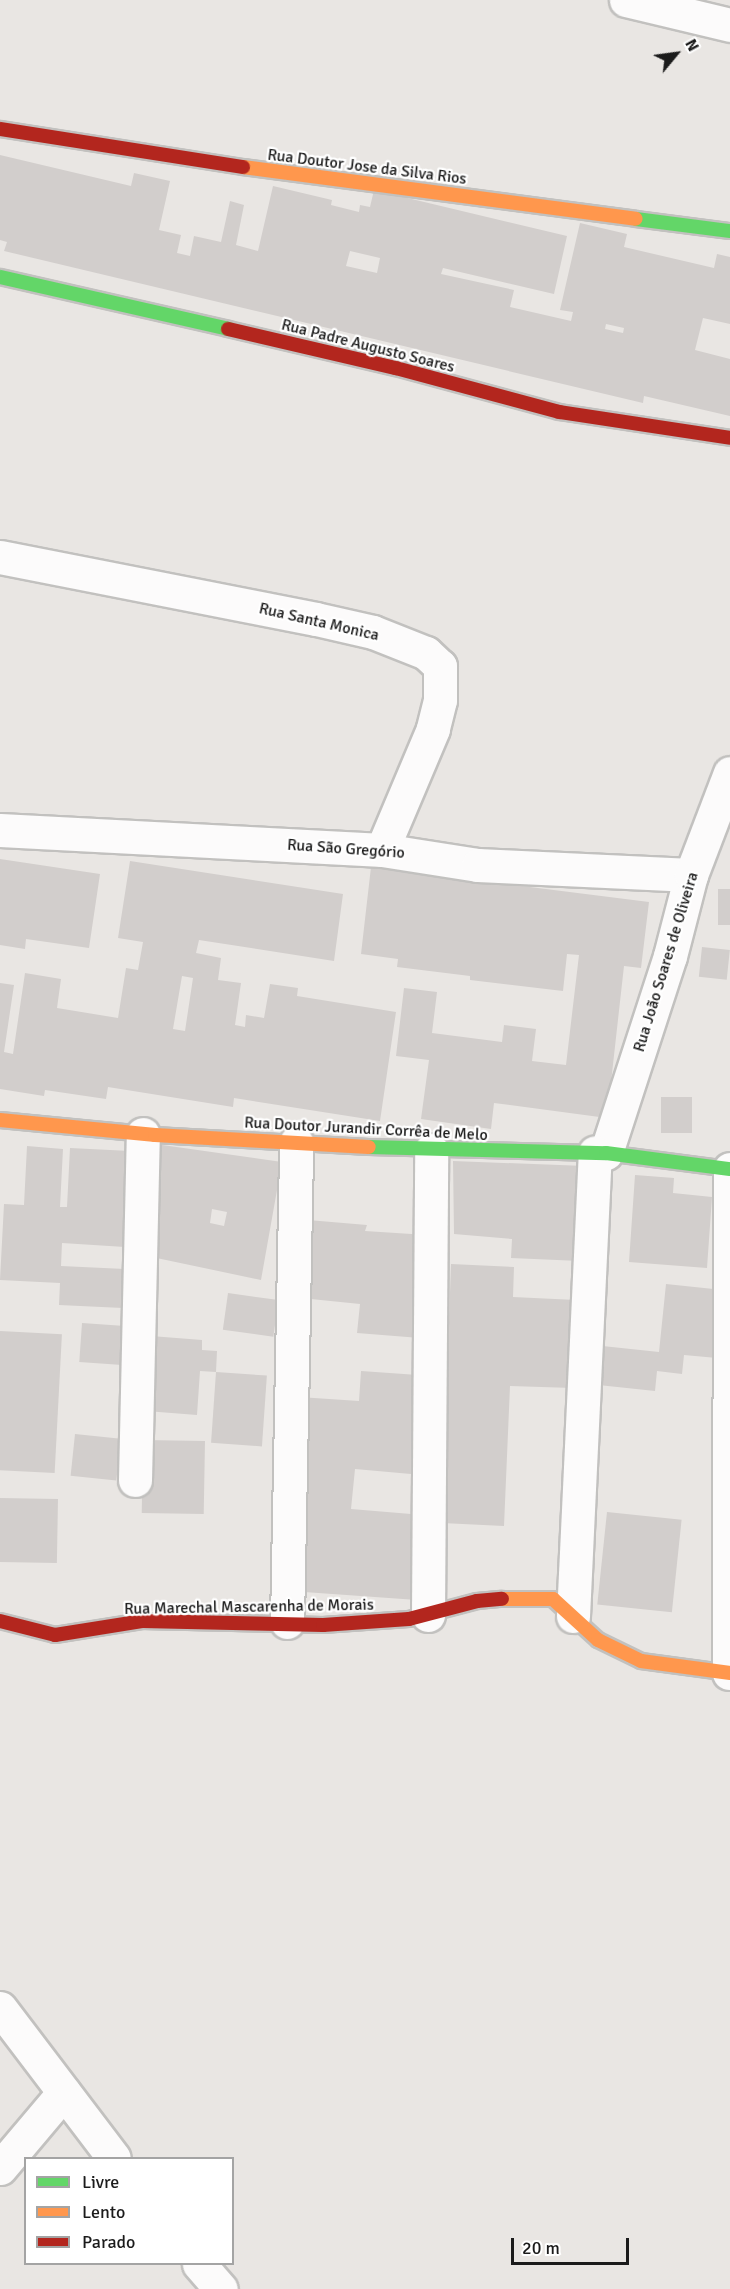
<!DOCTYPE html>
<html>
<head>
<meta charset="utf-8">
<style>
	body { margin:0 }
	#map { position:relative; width:730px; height:2289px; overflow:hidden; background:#e9e6e3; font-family:Signika,sans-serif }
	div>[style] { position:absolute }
	.building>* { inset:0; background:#d2cecc; transform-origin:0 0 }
	.roads { filter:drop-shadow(2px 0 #c2c1bf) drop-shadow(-2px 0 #c2c1bf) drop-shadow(0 2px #c2c1bf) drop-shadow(0 -2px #c2c1bf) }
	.street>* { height:33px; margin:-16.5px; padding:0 16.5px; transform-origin:16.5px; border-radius:16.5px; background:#fcfbfb }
	.fast>* { height:14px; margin:-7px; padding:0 7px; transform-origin:7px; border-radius:7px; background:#63d668 }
	.slow>* { height:14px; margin:-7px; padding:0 7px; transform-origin:7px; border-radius:7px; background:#ff974d }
	.jam>* { height:14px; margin:-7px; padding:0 7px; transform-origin:7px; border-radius:7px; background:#b3261e }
	span { translate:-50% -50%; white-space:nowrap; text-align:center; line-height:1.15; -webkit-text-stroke:4.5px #fff; paint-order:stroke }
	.street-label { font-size:16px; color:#1b1b1b }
	.legend { position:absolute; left:24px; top:2157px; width:210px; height:108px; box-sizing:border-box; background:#fff; border:2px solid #a4a4a4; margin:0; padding:8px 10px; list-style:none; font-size:18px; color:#1b1b1b }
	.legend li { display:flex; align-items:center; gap:12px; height:30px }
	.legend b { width:30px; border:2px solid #a4a4a4 }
	.north { position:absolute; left:646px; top:24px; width:60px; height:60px; -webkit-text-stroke:4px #fff; paint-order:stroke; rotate:61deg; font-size:16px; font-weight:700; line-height:24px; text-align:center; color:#1b1b1b }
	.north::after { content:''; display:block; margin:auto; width:21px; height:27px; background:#1b1b1b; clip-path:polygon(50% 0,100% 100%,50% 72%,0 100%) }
	.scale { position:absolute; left:511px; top:2238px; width:118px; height:27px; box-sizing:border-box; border:3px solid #1b1b1b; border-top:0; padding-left:8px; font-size:18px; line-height:21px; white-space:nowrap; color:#1b1b1b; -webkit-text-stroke:4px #fff; paint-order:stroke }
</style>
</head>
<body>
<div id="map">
	<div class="building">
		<div style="clip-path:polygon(evenodd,0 155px,131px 186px,134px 173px,170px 181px,159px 230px,181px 235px,177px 253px,190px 256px,194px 236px,221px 242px,230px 201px,244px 205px,236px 245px,258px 251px,273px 186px,332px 200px,331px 205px,359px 212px,360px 205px,370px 207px,374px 190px,567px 236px,554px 294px,443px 268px,441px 274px,514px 290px,510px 307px,571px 321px,573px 312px,560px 310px,580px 223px,627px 234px,624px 247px,714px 268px,717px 254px,730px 257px,730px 324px,703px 318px,695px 350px,730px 359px,730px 416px,644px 396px,643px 403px,4px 251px,7px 242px,0 240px,0 155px,350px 251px,380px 258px,377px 273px,346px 266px,350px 251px,0 155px,606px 324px,624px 328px,623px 333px,605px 329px,606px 324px)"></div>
		<div style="clip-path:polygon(0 859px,100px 874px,89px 948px,26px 939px,25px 949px,0 945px)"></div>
		<div style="clip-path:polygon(evenodd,130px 861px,343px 894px,334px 961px,199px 940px,196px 953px,221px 958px,218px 980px,241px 983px,235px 1025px,245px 1027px,246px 1015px,264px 1018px,270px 984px,298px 988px,297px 996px,396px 1012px,380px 1121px,234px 1098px,233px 1107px,108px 1087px,106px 1099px,45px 1090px,44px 1096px,0 1089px,0 983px,14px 985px,4px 1052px,13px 1054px,25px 973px,61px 979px,57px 1008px,118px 1018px,126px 968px,138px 970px,143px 942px,118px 938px,130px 861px,182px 976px,193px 978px,185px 1031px,173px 1029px,182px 976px)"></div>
		<div style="clip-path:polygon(371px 867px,649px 902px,641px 968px,624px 966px,607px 1118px,494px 1103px,491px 1129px,421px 1119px,429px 1060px,396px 1056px,404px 988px,437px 992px,432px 1033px,502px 1042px,504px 1025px,536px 1029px,532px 1061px,566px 1065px,579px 955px,567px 954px,563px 991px,470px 980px,470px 976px,397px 967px,398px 959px,361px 954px)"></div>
		<div style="left:718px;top:889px;width:12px;height:36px"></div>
		<div style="left:702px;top:947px;width:28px;height:30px;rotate:6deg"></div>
		<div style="left:661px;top:1097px;width:31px;height:36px"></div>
		<div style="clip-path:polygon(evenodd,148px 1143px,282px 1162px,261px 1280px,147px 1256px,148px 1143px,212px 1209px,227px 1212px,224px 1226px,210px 1223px,212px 1209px)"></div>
		<div style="clip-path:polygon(27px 1146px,63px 1149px,60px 1207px,67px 1207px,70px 1148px,130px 1151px,125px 1247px,62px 1243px,61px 1266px,125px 1269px,123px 1308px,59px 1305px,60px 1283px,0 1280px,4px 1204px,24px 1205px)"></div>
		<div style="clip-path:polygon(453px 1161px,585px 1166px,580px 1261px,511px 1258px,512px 1239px,454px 1234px)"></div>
		<div style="clip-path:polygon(635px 1175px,674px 1178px,673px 1193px,712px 1197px,707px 1268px,629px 1262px)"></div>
		<div style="clip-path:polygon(308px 1220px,367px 1225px,365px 1231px,427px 1235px,420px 1338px,357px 1333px,360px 1304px,301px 1298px)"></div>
		<div style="clip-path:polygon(451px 1264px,514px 1267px,513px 1297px,576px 1300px,573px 1388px,510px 1386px,504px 1526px,442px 1523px)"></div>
		<div style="clip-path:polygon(666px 1284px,723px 1290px,717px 1358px,684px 1355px,682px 1374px,657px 1371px,655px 1391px,589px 1384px,593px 1345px,659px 1352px)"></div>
		<div style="left:228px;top:1293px;width:51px;height:37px;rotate:8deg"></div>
		<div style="left:82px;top:1323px;width:43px;height:39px;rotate:4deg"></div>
		<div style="left:0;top:1331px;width:62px;height:139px;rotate:3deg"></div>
		<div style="clip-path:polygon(151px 1336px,202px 1340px,202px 1350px,217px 1351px,216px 1372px,200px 1371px,197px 1415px,146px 1411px)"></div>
		<div style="clip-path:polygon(361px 1371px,418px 1375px,411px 1474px,355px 1469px,351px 1509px,423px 1515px,417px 1600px,290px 1591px,299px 1397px,359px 1401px)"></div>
		<div style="left:216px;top:1372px;width:51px;height:71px;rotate:4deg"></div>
		<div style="left:75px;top:1434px;width:46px;height:42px;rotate:6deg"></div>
		<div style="left:143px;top:1440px;width:62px;height:73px;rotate:1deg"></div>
		<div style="left:0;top:1498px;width:58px;height:64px;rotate:1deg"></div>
		<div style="left:607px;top:1512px;width:75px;height:93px;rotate:6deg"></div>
	</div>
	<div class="roads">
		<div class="street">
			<div style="left:626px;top:0;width:107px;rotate:13.5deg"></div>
			<div style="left:0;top:557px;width:322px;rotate:11.1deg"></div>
			<div style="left:316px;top:619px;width:58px;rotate:12.8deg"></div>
			<div style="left:373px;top:632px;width:57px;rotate:21.6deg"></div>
			<div style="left:426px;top:653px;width:19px;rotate:43deg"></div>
			<div style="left:440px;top:666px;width:34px;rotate:90deg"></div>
			<div style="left:440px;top:700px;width:30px;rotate:104deg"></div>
			<div style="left:433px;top:729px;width:131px;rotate:112.9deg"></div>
			<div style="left:0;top:830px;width:383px;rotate:3deg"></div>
			<div style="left:382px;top:850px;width:97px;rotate:8.9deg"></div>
			<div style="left:478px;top:865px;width:213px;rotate:2.7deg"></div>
			<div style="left:606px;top:1153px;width:207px;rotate:-72deg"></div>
			<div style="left:670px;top:956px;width:84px;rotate:-75.5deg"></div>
			<div style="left:691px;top:875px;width:109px;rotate:-69.1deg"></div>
			<div style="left:135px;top:1480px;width:346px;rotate:-88.7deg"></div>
			<div style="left:428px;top:1615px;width:465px;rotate:-89.6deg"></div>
			<div style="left:573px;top:1616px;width:464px;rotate:-87.3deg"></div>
			<div style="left:287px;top:1622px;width:480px;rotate:-88.9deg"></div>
			<div style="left:729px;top:1673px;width:504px;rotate:-89.89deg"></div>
			<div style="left:0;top:2008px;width:188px;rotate:52.8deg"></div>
			<div style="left:0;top:2168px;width:99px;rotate:-49.9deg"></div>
			<div style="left:199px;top:2264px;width:33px;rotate:49deg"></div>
		</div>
		<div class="fast">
			<div style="left:636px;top:219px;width:95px;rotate:7.3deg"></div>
			<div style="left:0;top:277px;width:234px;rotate:12.8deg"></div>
			<div style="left:369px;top:1147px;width:237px;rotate:1.5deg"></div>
			<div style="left:606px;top:1153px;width:125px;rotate:7.4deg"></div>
		</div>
		<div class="slow">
			<div style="left:243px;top:167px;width:396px;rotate:7.5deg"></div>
			<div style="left:0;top:1120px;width:156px;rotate:5.5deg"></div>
			<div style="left:155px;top:1135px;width:214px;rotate:3.2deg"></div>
			<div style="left:502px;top:1599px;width:51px"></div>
			<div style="left:553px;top:1599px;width:61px;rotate:42.3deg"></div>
			<div style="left:598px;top:1640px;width:48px;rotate:26deg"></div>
			<div style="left:641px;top:1661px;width:90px;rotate:7.7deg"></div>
		</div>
		<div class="jam">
			<div style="left:0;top:129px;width:246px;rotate:8.9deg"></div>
			<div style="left:228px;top:329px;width:172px;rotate:13.1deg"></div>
			<div style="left:396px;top:368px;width:169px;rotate:15.1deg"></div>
			<div style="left:559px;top:412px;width:173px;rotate:8.6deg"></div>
			<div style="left:0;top:1621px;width:57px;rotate:14.3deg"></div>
			<div style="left:55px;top:1635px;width:88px;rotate:-9.1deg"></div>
			<div style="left:142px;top:1621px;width:181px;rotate:1.3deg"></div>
			<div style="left:323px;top:1625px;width:86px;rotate:-4deg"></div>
			<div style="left:409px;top:1619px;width:70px;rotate:-14.8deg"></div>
			<div style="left:477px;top:1601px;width:25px;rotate:-5deg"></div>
		</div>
	</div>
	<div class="street-label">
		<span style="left:367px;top:167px;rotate:7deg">Rua Doutor Jose da Silva Rios</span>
		<span style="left:368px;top:346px;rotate:14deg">Rua Padre Augusto Soares</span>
		<span style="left:319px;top:622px;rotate:13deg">Rua Santa Monica</span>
		<span style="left:346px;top:849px;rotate:4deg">Rua São Gregório</span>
		<span style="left:666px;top:962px;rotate:-73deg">Rua João Soares de Oliveira</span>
		<span style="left:366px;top:1129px;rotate:3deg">Rua Doutor Jurandir Corrêa de Melo</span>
		<span style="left:249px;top:1607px;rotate:-1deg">Rua Marechal Mascarenha de Morais</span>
	</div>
	<ul class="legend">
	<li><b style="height:8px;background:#63d668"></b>Livre</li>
	<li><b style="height:8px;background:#ff974d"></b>Lento</li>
	<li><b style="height:8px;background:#b3261e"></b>Parado</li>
	</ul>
	<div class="north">N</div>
	<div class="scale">20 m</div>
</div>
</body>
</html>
